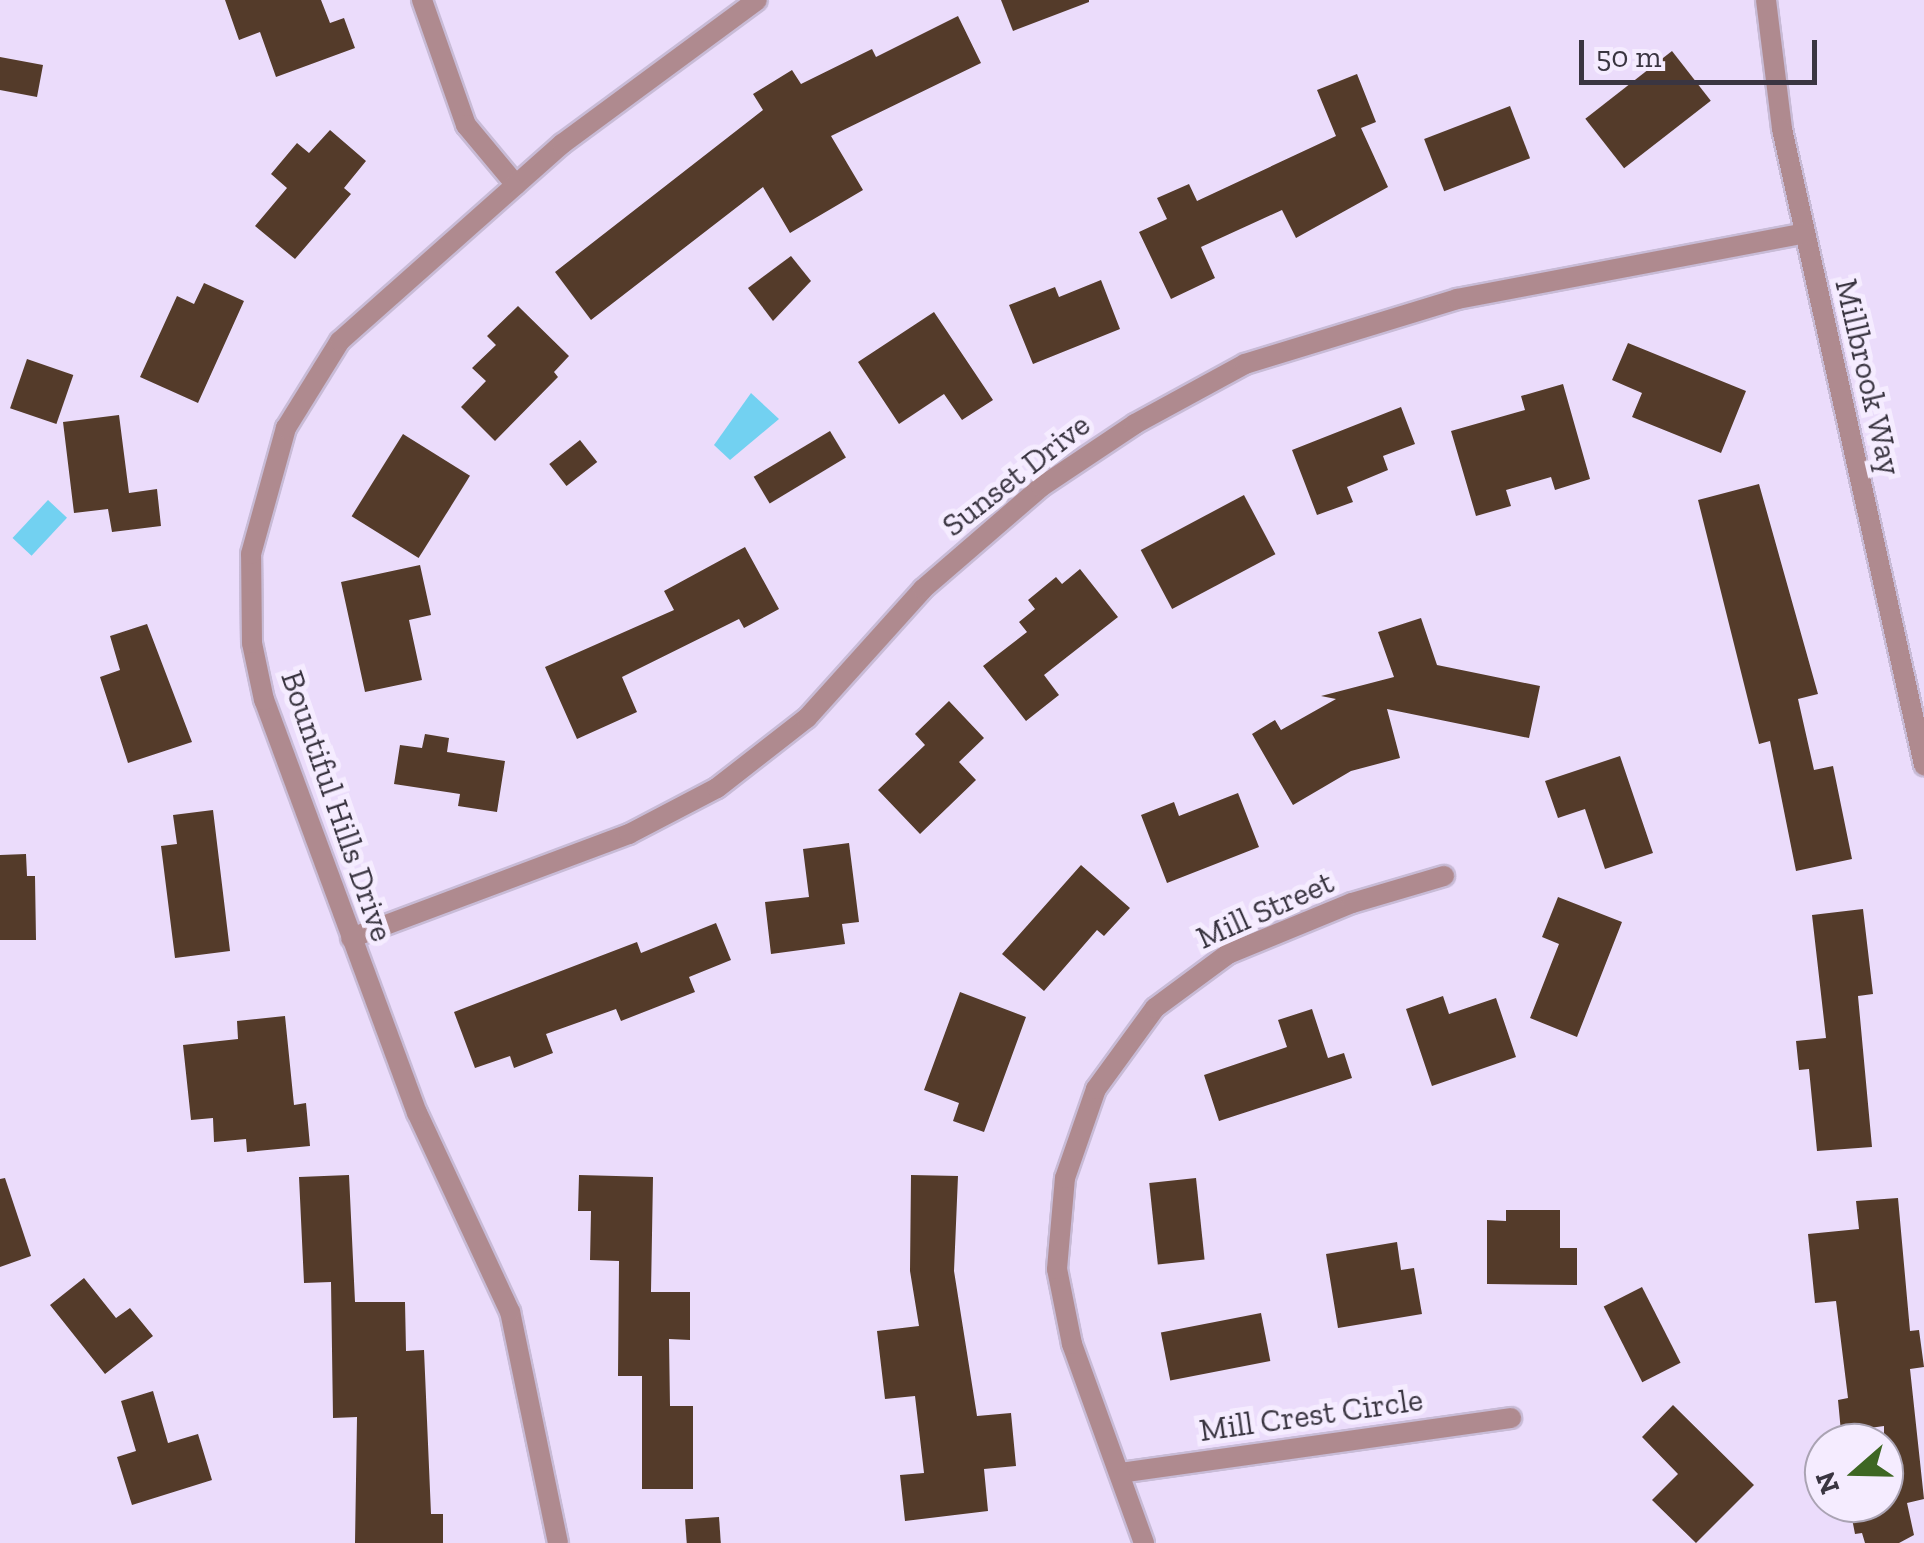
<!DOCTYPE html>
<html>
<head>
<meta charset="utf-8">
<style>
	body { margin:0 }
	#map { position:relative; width:1924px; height:1543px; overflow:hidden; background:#ebdcfb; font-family:"Zilla Slab",serif }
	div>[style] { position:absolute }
	.water>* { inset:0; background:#72d1f1; transform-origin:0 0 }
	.building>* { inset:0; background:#543b2a; transform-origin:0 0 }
	.roads { filter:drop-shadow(2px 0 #c8bbd6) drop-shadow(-2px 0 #c8bbd6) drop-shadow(0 2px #c8bbd6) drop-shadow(0 -2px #c8bbd6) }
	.street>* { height:20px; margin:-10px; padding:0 10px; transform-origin:10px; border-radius:10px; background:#af8a8f }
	span { translate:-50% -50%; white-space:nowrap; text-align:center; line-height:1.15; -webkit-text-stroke:10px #f5ecff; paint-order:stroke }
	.street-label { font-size:32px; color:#3a3541 }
	.north { position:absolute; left:1804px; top:1423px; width:100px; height:100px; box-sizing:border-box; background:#f5ecff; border:2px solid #aaa3b3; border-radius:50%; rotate:250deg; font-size:28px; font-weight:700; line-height:40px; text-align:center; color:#3a3541 }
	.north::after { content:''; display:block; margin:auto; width:35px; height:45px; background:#3e6723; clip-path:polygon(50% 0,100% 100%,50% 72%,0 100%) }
	.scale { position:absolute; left:1579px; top:40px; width:238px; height:45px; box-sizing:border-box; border:5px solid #3a3541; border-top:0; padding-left:12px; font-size:30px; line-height:35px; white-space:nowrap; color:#3a3541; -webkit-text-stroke:8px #f5ecff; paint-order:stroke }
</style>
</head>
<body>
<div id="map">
	<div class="water">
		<div style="clip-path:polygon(751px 393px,779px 419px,730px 460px,714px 445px)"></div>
		<div style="left:48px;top:500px;width:26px;height:52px;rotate:43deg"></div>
	</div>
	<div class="building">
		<div style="clip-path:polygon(225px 0,321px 0,330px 23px,344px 18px,355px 48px,276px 77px,260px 32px,239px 40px)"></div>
		<div style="clip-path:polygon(1001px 0,1089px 0,1089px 2px,1013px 31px)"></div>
		<div style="clip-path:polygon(958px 16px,981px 63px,831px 136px,863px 190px,790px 233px,763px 187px,591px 320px,555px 272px,763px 110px,753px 94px,792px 70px,801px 84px,872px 49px,876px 57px)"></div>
		<div style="left:1672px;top:51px;width:63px;height:110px;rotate:52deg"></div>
		<div style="clip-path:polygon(0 57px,43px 65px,37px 97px,0 90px)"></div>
		<div style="clip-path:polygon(1357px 74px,1376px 122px,1361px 128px,1388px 187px,1296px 238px,1282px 210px,1201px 247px,1215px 278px,1171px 299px,1139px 232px,1167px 219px,1157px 198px,1189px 184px,1197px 201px,1336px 136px,1317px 90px)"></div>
		<div style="left:1510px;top:106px;width:56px;height:92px;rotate:69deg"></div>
		<div style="clip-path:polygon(330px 130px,366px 161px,344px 188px,351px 194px,295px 259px,255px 226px,287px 188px,271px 174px,297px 143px,309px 153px)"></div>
		<div style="clip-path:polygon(791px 256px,811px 281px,773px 321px,748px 288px)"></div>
		<div style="clip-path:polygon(1101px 280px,1120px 329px,1033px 364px,1009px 305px,1055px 287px,1059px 297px)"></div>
		<div style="clip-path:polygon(204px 283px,244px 301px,198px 403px,140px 377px,177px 296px,194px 304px)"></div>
		<div style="clip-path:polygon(518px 306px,569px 356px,554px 372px,558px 377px,495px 441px,461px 407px,486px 381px,472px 368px,496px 345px,487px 336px)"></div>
		<div style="clip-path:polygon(934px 312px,993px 400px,962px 420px,944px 394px,899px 424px,858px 362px)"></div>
		<div style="clip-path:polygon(1628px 343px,1746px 391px,1721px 453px,1632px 417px,1642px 393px,1612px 380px)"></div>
		<div style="left:27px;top:359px;width:49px;height:52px;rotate:19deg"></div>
		<div style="clip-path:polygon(1563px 384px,1590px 479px,1555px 490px,1551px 477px,1506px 490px,1511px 506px,1476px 516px,1451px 431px,1525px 410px,1521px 396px)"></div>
		<div style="clip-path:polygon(1401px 407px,1415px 444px,1383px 456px,1388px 470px,1347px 487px,1353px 502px,1317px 515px,1292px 450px)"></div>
		<div style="clip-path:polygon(119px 415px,129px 493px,157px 489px,161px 526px,112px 532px,108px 509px,74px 513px,63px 422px)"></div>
		<div style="left:830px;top:431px;width:31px;height:89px;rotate:59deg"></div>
		<div style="left:403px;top:434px;width:79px;height:97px;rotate:32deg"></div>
		<div style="left:580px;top:440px;width:28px;height:39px;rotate:52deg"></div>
		<div style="clip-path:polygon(1759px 484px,1818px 694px,1798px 699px,1814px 770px,1833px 766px,1852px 859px,1796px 871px,1770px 741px,1759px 744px,1698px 500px)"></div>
		<div style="left:1244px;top:495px;width:67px;height:117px;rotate:62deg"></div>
		<div style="clip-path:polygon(745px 547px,779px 609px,744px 628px,739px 619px,622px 677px,637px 712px,577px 739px,545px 667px,674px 610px,664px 591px)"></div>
		<div style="clip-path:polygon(420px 565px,431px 615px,409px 620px,422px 680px,365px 692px,341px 582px)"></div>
		<div style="clip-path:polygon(1080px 569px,1118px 617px,1044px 675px,1059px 695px,1026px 721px,983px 666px,1027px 632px,1019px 622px,1035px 609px,1028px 600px,1056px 577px,1062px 584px)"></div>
		<div style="clip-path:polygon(1421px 618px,1437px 665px,1540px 686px,1529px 738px,1387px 709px,1400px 758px,1351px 771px,1293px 805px,1252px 734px,1275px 720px,1281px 730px,1336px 699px,1321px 696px,1394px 677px,1378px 632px)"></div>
		<div style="clip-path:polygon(147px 624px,192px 742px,128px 763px,100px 677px,120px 670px,110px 636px)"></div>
		<div style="clip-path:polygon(949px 701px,984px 738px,959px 762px,976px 780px,920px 834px,878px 790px,925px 745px,915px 734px)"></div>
		<div style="clip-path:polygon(425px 734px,449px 738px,447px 752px,505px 761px,497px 812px,458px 806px,460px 794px,394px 784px,400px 745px,422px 748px)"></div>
		<div style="clip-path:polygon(1620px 756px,1653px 853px,1605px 869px,1585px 809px,1558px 818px,1545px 781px)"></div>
		<div style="clip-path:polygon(1238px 793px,1259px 847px,1167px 883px,1141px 815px,1174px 802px,1179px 816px)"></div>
		<div style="clip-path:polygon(213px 810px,230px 951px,175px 958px,161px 846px,177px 844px,173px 815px)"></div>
		<div style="clip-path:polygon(849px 843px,859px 922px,842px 924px,845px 944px,771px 954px,765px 902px,809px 897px,803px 849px)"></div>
		<div style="clip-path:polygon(26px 854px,27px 876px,35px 876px,36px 940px,0 940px,0 855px)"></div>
		<div style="clip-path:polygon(1081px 865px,1130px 908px,1104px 936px,1097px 930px,1044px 991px,1002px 954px)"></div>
		<div style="clip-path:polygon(1558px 897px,1622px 922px,1577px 1037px,1530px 1018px,1559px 944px,1542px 937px)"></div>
		<div style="clip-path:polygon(1863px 909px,1873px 994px,1858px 996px,1872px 1147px,1817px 1151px,1809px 1069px,1799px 1070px,1796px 1041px,1826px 1038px,1812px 915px)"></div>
		<div style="clip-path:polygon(716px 923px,731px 960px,689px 977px,695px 992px,621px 1021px,616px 1009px,546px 1034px,553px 1053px,514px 1068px,510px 1056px,475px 1068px,454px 1012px,637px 942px,641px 953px)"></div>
		<div style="clip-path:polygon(960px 992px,1026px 1017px,984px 1132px,953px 1121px,959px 1103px,924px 1090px)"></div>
		<div style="clip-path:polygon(1443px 996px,1449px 1014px,1496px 998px,1516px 1057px,1432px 1086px,1406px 1009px)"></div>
		<div style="clip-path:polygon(1312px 1009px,1328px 1058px,1344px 1053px,1352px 1078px,1219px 1121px,1204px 1075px,1287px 1047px,1278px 1020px)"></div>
		<div style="clip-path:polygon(285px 1016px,294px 1105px,306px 1103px,310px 1146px,247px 1152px,246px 1139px,214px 1142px,213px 1118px,191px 1120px,183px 1045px,238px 1039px,237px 1021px)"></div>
		<div style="clip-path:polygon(349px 1175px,355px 1302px,405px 1302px,406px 1351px,424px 1350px,431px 1514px,443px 1514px,443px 1543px,355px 1543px,357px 1417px,333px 1418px,331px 1282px,304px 1283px,299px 1177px)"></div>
		<div style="clip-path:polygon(579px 1175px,653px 1177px,651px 1292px,690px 1292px,690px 1340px,669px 1339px,670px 1406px,693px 1406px,693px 1489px,642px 1489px,642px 1376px,618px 1376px,619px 1261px,590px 1260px,591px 1211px,578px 1211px)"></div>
		<div style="clip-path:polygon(911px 1175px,958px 1176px,954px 1271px,977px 1416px,1011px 1413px,1016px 1466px,984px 1469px,988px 1511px,905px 1521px,900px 1475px,924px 1473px,915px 1396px,885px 1399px,877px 1331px,919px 1326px,910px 1271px)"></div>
		<div style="clip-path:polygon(5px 1178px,31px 1256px,0 1267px,0 1179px)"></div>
		<div style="left:1196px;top:1178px;width:82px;height:47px;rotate:84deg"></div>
		<div style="clip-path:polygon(1898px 1198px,1910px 1331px,1919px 1330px,1924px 1367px,1910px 1369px,1924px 1499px,1907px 1503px,1914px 1535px,1899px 1543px,1865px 1543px,1862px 1533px,1855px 1534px,1849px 1503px,1884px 1503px,1884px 1426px,1841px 1432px,1838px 1400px,1848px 1398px,1836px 1301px,1815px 1303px,1808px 1234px,1859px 1229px,1856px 1201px)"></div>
		<div style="clip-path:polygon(1506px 1210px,1560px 1210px,1560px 1248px,1577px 1248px,1577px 1285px,1487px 1284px,1487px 1220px,1506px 1221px)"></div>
		<div style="clip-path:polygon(1397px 1242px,1401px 1270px,1414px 1268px,1422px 1314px,1338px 1328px,1326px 1254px)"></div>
		<div style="clip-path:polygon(84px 1278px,116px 1318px,130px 1308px,153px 1336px,105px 1374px,50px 1305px)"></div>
		<div style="left:1642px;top:1287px;width:85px;height:43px;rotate:63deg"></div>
		<div style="left:1261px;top:1313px;width:49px;height:102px;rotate:79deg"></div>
		<div style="clip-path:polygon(153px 1391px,168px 1443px,198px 1434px,212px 1480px,132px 1505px,117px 1457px,136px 1451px,121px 1401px)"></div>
		<div style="clip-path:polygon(1673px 1405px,1754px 1485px,1696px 1543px,1652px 1500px,1678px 1474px,1642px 1437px)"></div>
		<div style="left:719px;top:1517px;width:26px;height:34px;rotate:86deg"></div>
	</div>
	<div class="roads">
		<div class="street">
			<div style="left:422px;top:0;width:133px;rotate:70.6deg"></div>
			<div style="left:466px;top:125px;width:78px;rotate:50.2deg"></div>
			<div style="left:1766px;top:0;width:130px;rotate:82.9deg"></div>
			<div style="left:1782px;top:129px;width:652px;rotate:77.41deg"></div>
			<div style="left:351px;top:938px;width:297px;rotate:-20.5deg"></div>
			<div style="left:629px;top:834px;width:99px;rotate:-27.6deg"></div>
			<div style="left:717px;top:788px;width:114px;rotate:-37.9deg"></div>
			<div style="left:807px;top:718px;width:173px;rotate:-48deg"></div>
			<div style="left:923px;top:589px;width:156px;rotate:-40.8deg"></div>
			<div style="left:1041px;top:487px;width:113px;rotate:-33.8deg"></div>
			<div style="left:1135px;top:424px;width:125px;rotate:-28.6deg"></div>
			<div style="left:1245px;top:364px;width:222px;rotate:-17deg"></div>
			<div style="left:1457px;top:299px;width:354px;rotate:-10.7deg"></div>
			<div style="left:1120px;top:1473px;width:395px;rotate:-8deg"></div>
			<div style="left:558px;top:1543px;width:236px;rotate:-101.7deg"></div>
			<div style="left:510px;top:1312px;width:220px;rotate:-115deg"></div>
			<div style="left:417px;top:1113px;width:440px;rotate:-110.3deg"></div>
			<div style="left:264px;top:700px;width:58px;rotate:-101.9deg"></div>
			<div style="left:252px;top:643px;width:89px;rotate:-90.6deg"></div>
			<div style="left:251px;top:554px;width:131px;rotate:-74.5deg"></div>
			<div style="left:286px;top:428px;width:102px;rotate:-58.2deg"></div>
			<div style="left:340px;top:341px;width:297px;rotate:-41.6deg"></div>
			<div style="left:562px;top:144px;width:242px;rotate:-36.4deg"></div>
			<div style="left:1144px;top:1543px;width:212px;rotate:-109.9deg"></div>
			<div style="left:1072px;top:1344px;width:76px;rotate:-101.3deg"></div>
			<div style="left:1057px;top:1269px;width:91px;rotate:-85deg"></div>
			<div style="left:1065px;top:1178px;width:94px;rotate:-70.8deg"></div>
			<div style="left:1096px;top:1089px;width:100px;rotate:-53.9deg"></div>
			<div style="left:1155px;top:1008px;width:91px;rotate:-36.5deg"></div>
			<div style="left:1228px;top:954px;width:134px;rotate:-22.4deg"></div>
			<div style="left:1352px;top:903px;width:96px;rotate:-16.4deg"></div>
		</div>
	</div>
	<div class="street-label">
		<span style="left:1868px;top:377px;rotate:77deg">Millbrook Way</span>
		<span style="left:1016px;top:475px;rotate:-38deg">Sunset Drive</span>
		<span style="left:337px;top:806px;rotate:71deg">Bountiful Hills Drive</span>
		<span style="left:1265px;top:910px;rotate:-24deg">Mill Street</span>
		<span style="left:1311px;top:1415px;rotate:-8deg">Mill Crest Circle</span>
	</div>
	<div class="north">N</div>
	<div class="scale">50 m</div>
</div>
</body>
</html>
